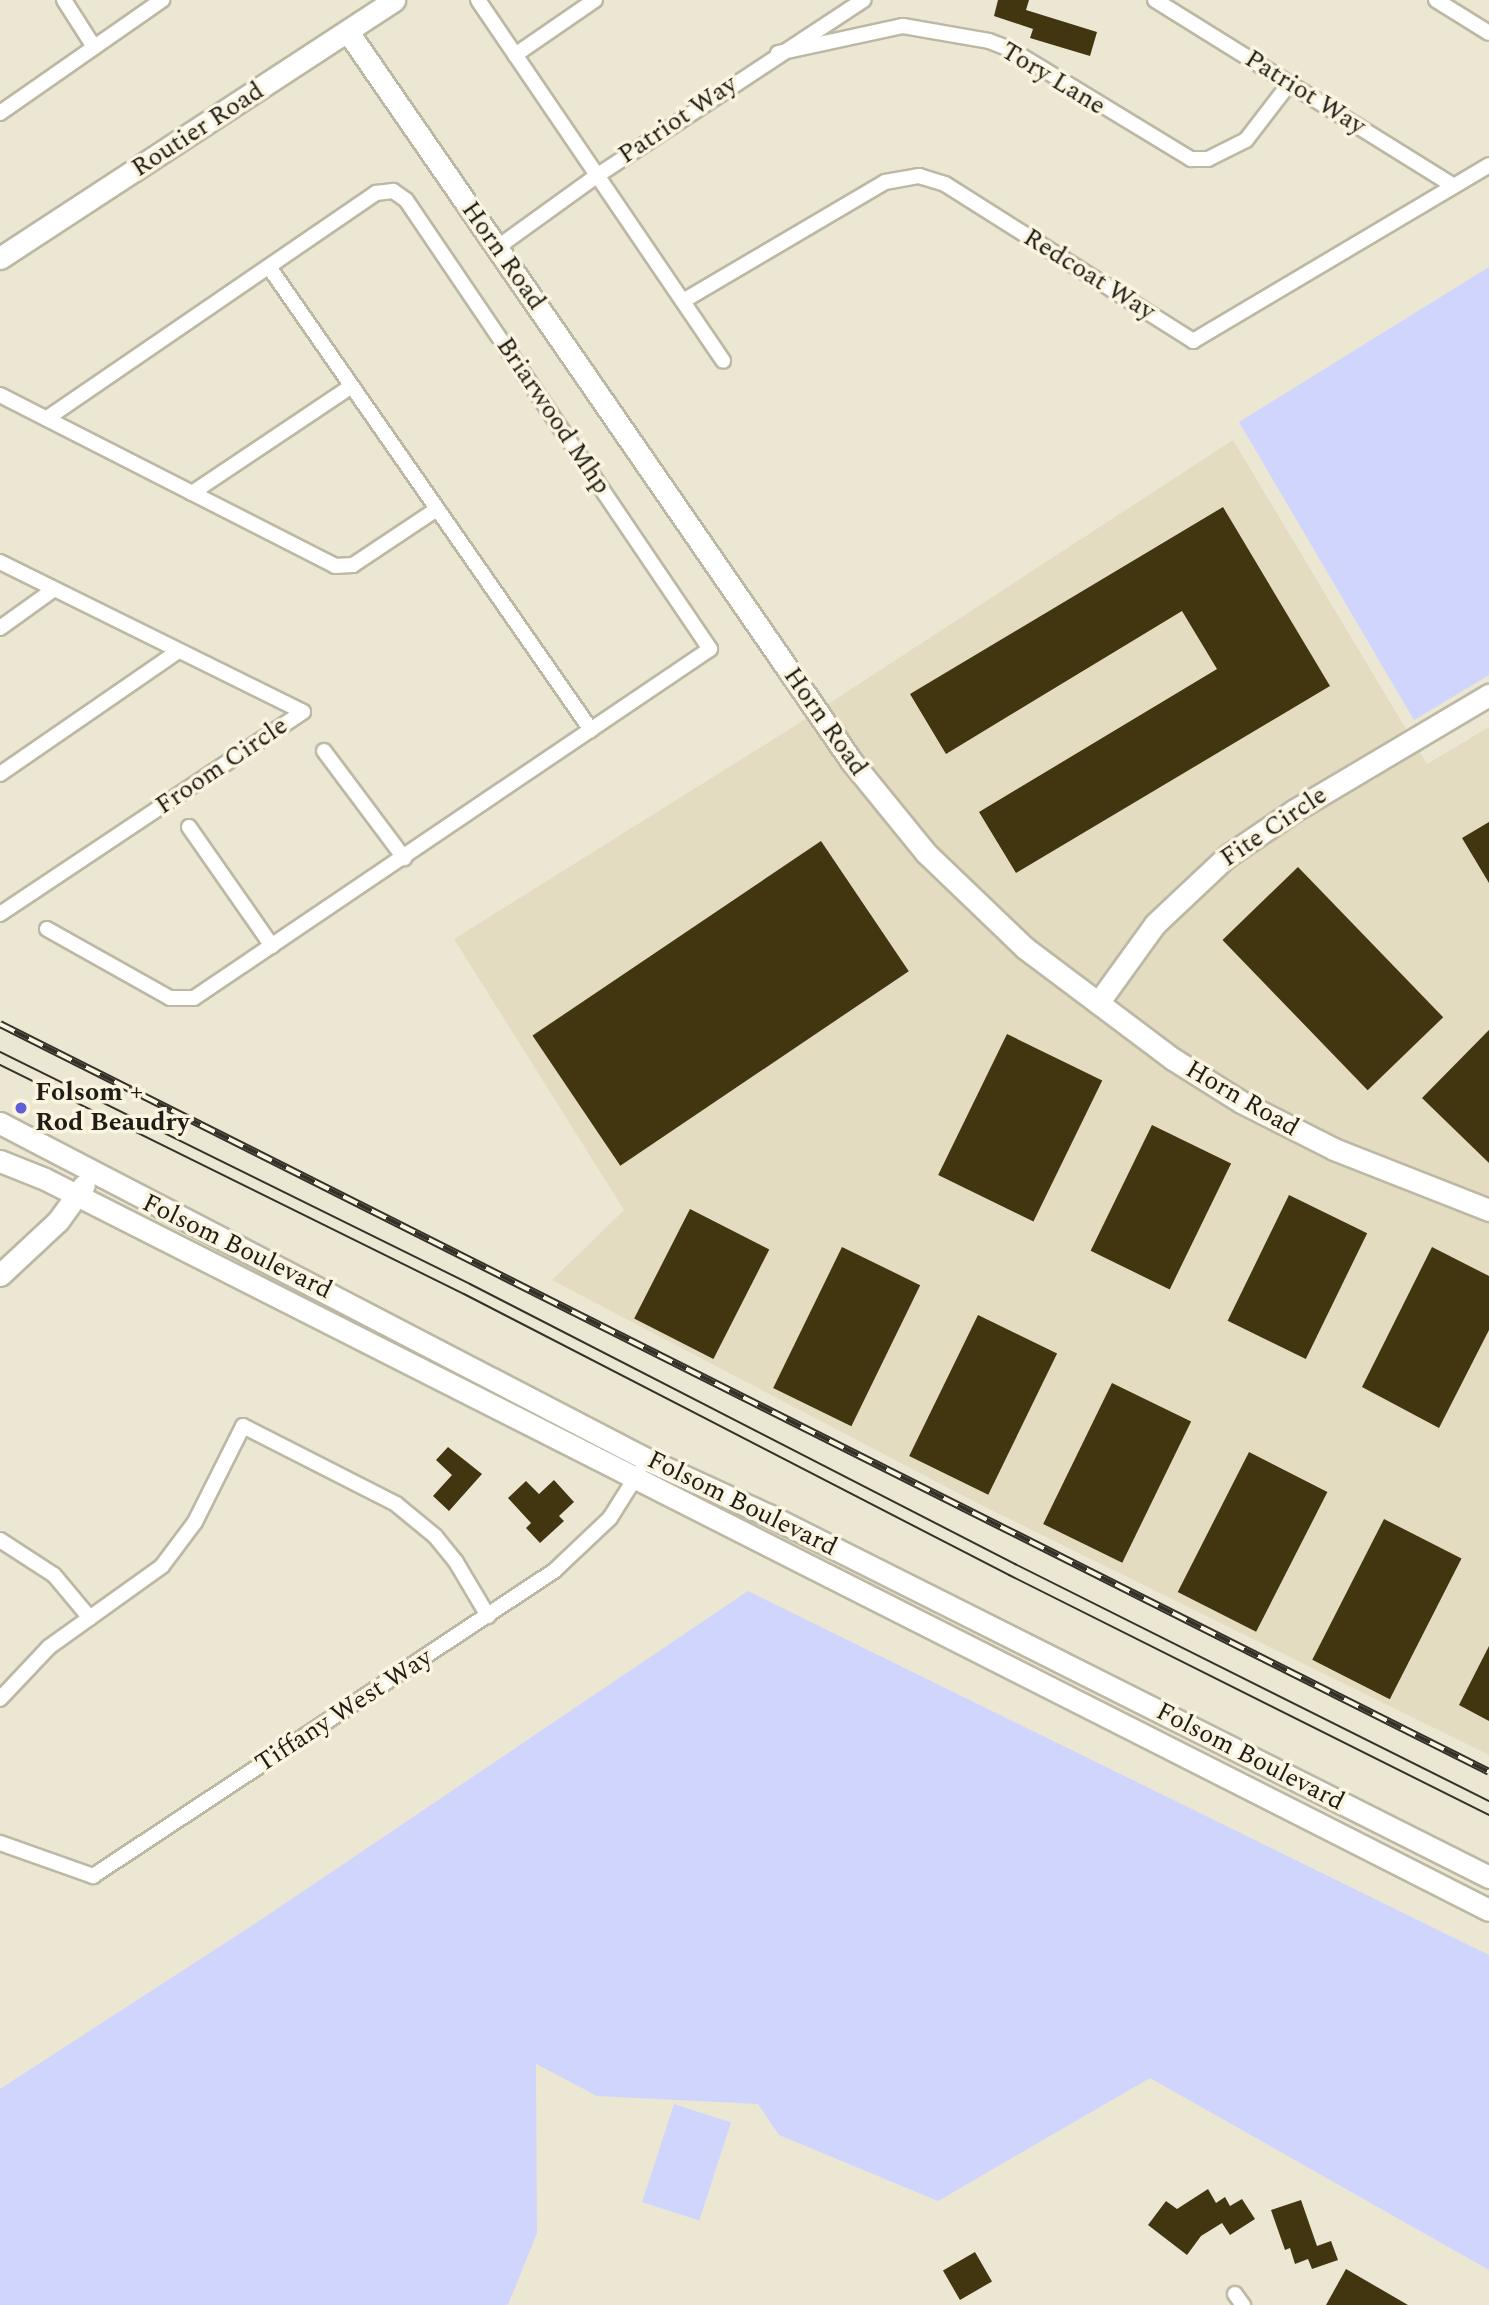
<!DOCTYPE html>
<html>
<head>
<meta charset="utf-8">
<style>
	body { margin:0 }
	#map { position:relative; width:1489px; height:2305px; overflow:hidden; background:#ece7d3; font-family:Spectral,serif }
	div>[style] { position:absolute }
	.built>* { inset:0; background:#e4dcc1 }
	.green>* { inset:0; background:#d0d5fe; transform-origin:0 0 }
	.building>* { inset:0; background:#41360f; transform-origin:0 0 }
	.roads { filter:drop-shadow(2px 0 #bdb8a4) drop-shadow(-2px 0 #bdb8a4) drop-shadow(0 2px #bdb8a4) drop-shadow(0 -2px #bdb8a4) }
	.street>* { height:14px; margin:-7px; padding:0 7px; transform-origin:7px; border-radius:7px; background:#fff }
	.secondary>* { height:21px; margin:-10.5px; padding:0 10.5px; transform-origin:10.5px; border-radius:10.5px; background:#fff }
	.tram>* { height:2px; margin:-1px; padding:0 1px; transform-origin:1px; border-radius:1px; background:#343129 }
	.rail>* { height:8px; margin-top:-4px; transform-origin:0; background:repeating-linear-gradient(90deg,#faf4e0 0 16px,#343129 0 32px); box-sizing:border-box; border-block:2px solid #343129 }
	.dots>* { width:19px; height:19px; translate:-50% -50%; box-sizing:border-box; border:4px solid #faf4e0; border-radius:50% }
	span { translate:-50% -50%; white-space:nowrap; text-align:center; line-height:1.15; -webkit-text-stroke:7px #faf4e0; paint-order:stroke }
	.street-label { font-size:26px; color:#1f1d16 }
	.poi-label { font-size:26px; color:#1f1d16; font-weight:700 }
	.left { translate:0 -50%; text-align:left }
</style>
</head>
<body>
<div id="map">
	<div class="built">
		<div style="clip-path:polygon(1233px 440px,1427px 764px,1489px 727px,1489px 1755px,977px 1503px,552px 1280px,624px 1210px,454px 939px,793px 727px)"></div>
	</div>
	<div class="green">
		<div style="clip-path:polygon(1489px 267px,1489px 675px,1414px 720px,1239px 422px)"></div>
		<div style="clip-path:polygon(748px 1591px,1489px 1955px,1489px 2270px,1150px 2078px,938px 2201px,779px 2135px,758px 2104px,597px 2096px,536px 2064px,537px 2233px,508px 2305px,0 2305px,0 2089px,262px 1919px)"></div>
		<div style="left:674px;top:2104px;width:60px;height:103px;rotate:18deg"></div>
	</div>
	<div class="building">
		<div style="clip-path:polygon(998px 0,1029px 0,1026px 10px,1097px 32px,1090px 56px,1030px 38px,1033px 29px,994px 16px)"></div>
		<div style="clip-path:polygon(1223px 507px,1330px 686px,1016px 873px,979px 812px,1217px 669px,1182px 611px,946px 754px,910px 694px)"></div>
		<div style="clip-path:polygon(1489px 822px,1489px 883px,1462px 838px)"></div>
		<div style="left:821px;top:841px;width:157px;height:348px;rotate:56deg"></div>
		<div style="left:1298px;top:867px;width:209px;height:105px;rotate:46deg"></div>
		<div style="clip-path:polygon(1489px 1030px,1489px 1163px,1422px 1098px)"></div>
		<div style="left:1007px;top:1034px;width:106px;height:157px;rotate:26deg"></div>
		<div style="left:1152px;top:1125px;width:88px;height:140px;rotate:26deg"></div>
		<div style="left:1289px;top:1195px;width:87px;height:140px;rotate:26deg"></div>
		<div style="left:690px;top:1209px;width:89px;height:123px;rotate:27deg"></div>
		<div style="left:842px;top:1247px;width:87px;height:157px;rotate:26deg"></div>
		<div style="clip-path:polygon(1432px 1247px,1489px 1276px,1489px 1330px,1439px 1428px,1362px 1387px)"></div>
		<div style="left:978px;top:1315px;width:88px;height:157px;rotate:26deg"></div>
		<div style="left:1112px;top:1383px;width:88px;height:157px;rotate:26deg"></div>
		<div style="clip-path:polygon(448px 1447px,482px 1474px,449px 1511px,433px 1496px,452px 1475px,436px 1460px)"></div>
		<div style="left:1249px;top:1452px;width:88px;height:157px;rotate:27deg"></div>
		<div style="clip-path:polygon(554px 1480px,574px 1502px,559px 1516px,564px 1521px,540px 1543px,526px 1528px,531px 1523px,508px 1498px,526px 1481px,539px 1494px)"></div>
		<div style="left:1384px;top:1519px;width:87px;height:158px;rotate:27deg"></div>
		<div style="clip-path:polygon(1489px 1646px,1489px 1721px,1459px 1705px)"></div>
		<div style="clip-path:polygon(1208px 2189px,1216px 2203px,1225px 2197px,1230px 2206px,1242px 2199px,1255px 2219px,1230px 2235px,1222px 2223px,1201px 2236px,1187px 2255px,1148px 2225px,1166px 2201px,1177px 2209px)"></div>
		<div style="clip-path:polygon(1301px 2200px,1317px 2246px,1331px 2241px,1338px 2260px,1312px 2269px,1308px 2259px,1295px 2264px,1290px 2248px,1285px 2250px,1271px 2210px)"></div>
		<div style="left:975px;top:2252px;width:34px;height:37px;rotate:60deg"></div>
		<div style="clip-path:polygon(1346px 2269px,1408px 2305px,1326px 2305px)"></div>
	</div>
	<div class="roads">
		<div class="street">
			<div style="left:64px;top:0;width:56px;rotate:57.4deg"></div>
			<div style="left:478px;top:0;width:436px;rotate:55.8deg"></div>
			<div style="left:1155px;top:0;width:352px;rotate:31.9deg"></div>
			<div style="left:1436px;top:0;width:62px;rotate:31.9deg"></div>
			<div style="left:778px;top:53px;width:128px;rotate:-12.2deg"></div>
			<div style="left:903px;top:26px;width:87px;rotate:9.9deg"></div>
			<div style="left:989px;top:41px;width:22px;rotate:21deg"></div>
			<div style="left:1010px;top:49px;width:212px;rotate:31.3deg"></div>
			<div style="left:1191px;top:159px;width:17px"></div>
			<div style="left:1208px;top:159px;width:42px;rotate:-26.6deg"></div>
			<div style="left:1246px;top:140px;width:71px;rotate:-52.5deg"></div>
			<div style="left:515px;top:55px;width:97px;rotate:-34.5deg"></div>
			<div style="left:0;top:113px;width:198px;rotate:-34.9deg"></div>
			<div style="left:498px;top:247px;width:123px;rotate:-35.8deg"></div>
			<div style="left:598px;top:175px;width:318px;rotate:-33.4deg"></div>
			<div style="left:269px;top:267px;width:564px;rotate:55.18deg"></div>
			<div style="left:683px;top:301px;width:234px;rotate:-30.5deg"></div>
			<div style="left:885px;top:182px;width:35px;rotate:-10deg"></div>
			<div style="left:919px;top:176px;width:27px;rotate:17deg"></div>
			<div style="left:945px;top:184px;width:294px;rotate:32.3deg"></div>
			<div style="left:1193px;top:341px;width:344px;rotate:-30.7deg"></div>
			<div style="left:0;top:395px;width:376px;rotate:27deg"></div>
			<div style="left:335px;top:566px;width:18px;rotate:-3deg"></div>
			<div style="left:353px;top:565px;width:101px;rotate:-33.7deg"></div>
			<div style="left:192px;top:493px;width:192px;rotate:-33.8deg"></div>
			<div style="left:0;top:562px;width:338px;rotate:26.3deg"></div>
			<div style="left:0;top:628px;width:65px;rotate:-35.6deg"></div>
			<div style="left:324px;top:751px;width:134px;rotate:53.2deg"></div>
			<div style="left:0;top:774px;width:215px;rotate:-34.6deg"></div>
			<div style="left:189px;top:827px;width:145px;rotate:55.1deg"></div>
			<div style="left:0;top:914px;width:364px;rotate:-33.7deg"></div>
			<div style="left:47px;top:929px;width:141px;rotate:29.3deg"></div>
			<div style="left:170px;top:998px;width:24px"></div>
			<div style="left:194px;top:998px;width:623px;rotate:-34.07deg"></div>
			<div style="left:710px;top:649px;width:542px;rotate:-124.1deg"></div>
			<div style="left:406px;top:200px;width:16px;rotate:-145deg"></div>
			<div style="left:393px;top:191px;width:17px;rotate:173deg"></div>
			<div style="left:376px;top:193px;width:399px;rotate:145.6deg"></div>
			<div style="left:0;top:1540px;width:64px;rotate:32.9deg"></div>
			<div style="left:54px;top:1575px;width:56px;rotate:50.1deg"></div>
			<div style="left:0;top:1699px;width:71px;rotate:-46.7deg"></div>
			<div style="left:49px;top:1647px;width:139px;rotate:-35.6deg"></div>
			<div style="left:162px;top:1566px;width:55px;rotate:-53.1deg"></div>
			<div style="left:195px;top:1522px;width:107px;rotate:-63.4deg"></div>
			<div style="left:243px;top:1426px;width:172px;rotate:27deg"></div>
			<div style="left:396px;top:1504px;width:50px;rotate:39.4deg"></div>
			<div style="left:435px;top:1536px;width:33px;rotate:51deg"></div>
			<div style="left:456px;top:1562px;width:63px;rotate:59.3deg"></div>
			<div style="left:0;top:1843px;width:99px;rotate:19.5deg"></div>
			<div style="left:93px;top:1876px;width:553px;rotate:-33.49deg"></div>
			<div style="left:554px;top:1571px;width:77px;rotate:-43.4deg"></div>
			<div style="left:610px;top:1518px;width:54px;rotate:-57.8deg"></div>
			<div style="left:1235px;top:2294px;width:14px;rotate:54deg"></div>
		</div>
		<div class="secondary">
			<div style="left:348px;top:32px;width:887px;rotate:55.38deg"></div>
			<div style="left:852px;top:762px;width:117px;rotate:50.9deg"></div>
			<div style="left:926px;top:853px;width:137px;rotate:43.8deg"></div>
			<div style="left:1025px;top:948px;width:185px;rotate:36.9deg"></div>
			<div style="left:1173px;top:1059px;width:80px;rotate:32.3deg"></div>
			<div style="left:1241px;top:1102px;width:104px;rotate:26.8deg"></div>
			<div style="left:1334px;top:1149px;width:167px;rotate:21.5deg"></div>
			<div style="left:0;top:258px;width:471px;rotate:-33.2deg"></div>
			<div style="left:1098px;top:1003px;width:97px;rotate:-54.2deg"></div>
			<div style="left:1155px;top:924px;width:98px;rotate:-43.3deg"></div>
			<div style="left:1226px;top:857px;width:83px;rotate:-34.3deg"></div>
			<div style="left:1295px;top:810px;width:226px;rotate:-30.7deg"></div>
			<div style="left:0;top:1123px;width:728px;rotate:27.48deg"></div>
			<div style="left:646px;top:1459px;width:134px;rotate:24.7deg"></div>
			<div style="left:768px;top:1515px;width:807px;rotate:26.66deg"></div>
			<div style="left:0;top:1161px;width:48px;rotate:21.8deg"></div>
			<div style="left:45px;top:1179px;width:1618px;rotate:26.85deg"></div>
			<div style="left:0;top:1275px;width:79px;rotate:-43deg"></div>
			<div style="left:58px;top:1221px;width:44px;rotate:-54.2deg"></div>
		</div>
	</div>
	<div class="tram">
		<div style="left:0;top:1052px;width:524px;rotate:26.27deg"></div>
		<div style="left:470px;top:1284px;width:613px;rotate:27.19deg"></div>
		<div style="left:1015px;top:1564px;width:530px;rotate:26.57deg"></div>
		<div style="left:0;top:1065px;width:517px;rotate:26.27deg"></div>
		<div style="left:464px;top:1294px;width:613px;rotate:27.28deg"></div>
		<div style="left:1009px;top:1575px;width:537px;rotate:26.57deg"></div>
	</div>
	<div class="rail">
		<div style="left:0;top:1024px;width:1666px;rotate:26.67deg"></div>
	</div>
	<div class="dots">
		<div style="left:21px;top:1108px;background:#605ed6"></div>
	</div>
	<div class="street-label">
		<span style="left:1053px;top:79px;rotate:31deg">Tory Lane</span>
		<span style="left:1305px;top:93px;rotate:32deg">Patriot Way</span>
		<span style="left:678px;top:120px;rotate:-34deg">Patriot Way</span>
		<span style="left:198px;top:130px;rotate:-33deg">Routier Road</span>
		<span style="left:503px;top:256px;rotate:55deg">Horn Road</span>
		<span style="left:1089px;top:275px;rotate:32deg">Redcoat Way</span>
		<span style="left:553px;top:416px;rotate:56deg">Briarwood Mhp</span>
		<span style="left:825px;top:722px;rotate:55deg">Horn Road</span>
		<span style="left:222px;top:766px;rotate:-34deg">Froom Circle</span>
		<span style="left:1274px;top:827px;rotate:-34deg">Fite Circle</span>
		<span style="left:1242px;top:1099px;rotate:30deg">Horn Road</span>
		<span style="left:237px;top:1247px;rotate:26deg">Folsom Boulevard</span>
		<span style="left:742px;top:1504px;rotate:26deg">Folsom Boulevard</span>
		<span style="left:344px;top:1711px;rotate:-33deg">Tiffany West Way</span>
		<span style="left:1250px;top:1757px;rotate:27deg">Folsom Boulevard</span>
	</div>
	<div class="poi-label">
		<span class="left" style="left:35px;top:1108px">Folsom +<br>Rod Beaudry</span>
	</div>
</div>
</body>
</html>
